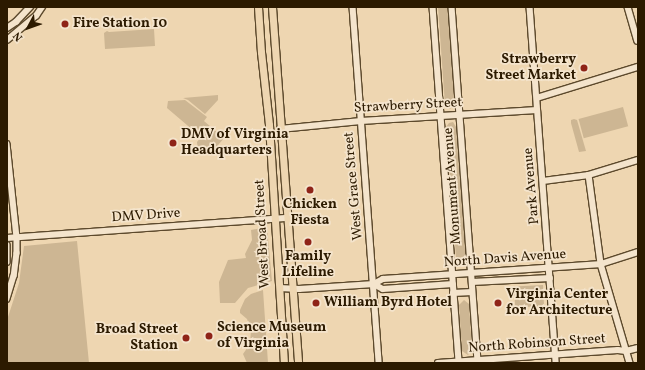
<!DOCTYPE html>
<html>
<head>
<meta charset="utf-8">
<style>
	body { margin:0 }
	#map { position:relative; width:645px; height:370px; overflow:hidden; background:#eed6b1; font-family:Vollkorn,serif }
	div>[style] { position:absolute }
	.green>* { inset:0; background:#cdb693; transform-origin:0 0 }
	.roads { filter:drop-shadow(1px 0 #5c492c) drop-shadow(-1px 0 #5c492c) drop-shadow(0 1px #5c492c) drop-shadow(0 -1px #5c492c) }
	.minor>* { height:5.5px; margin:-2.75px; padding:0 2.75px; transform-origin:2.75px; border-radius:2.75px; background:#f4e4cc }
	.major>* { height:7px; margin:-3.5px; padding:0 3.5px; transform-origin:3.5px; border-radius:3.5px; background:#eed6b1 }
	.dots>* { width:11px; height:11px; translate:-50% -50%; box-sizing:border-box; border:2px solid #f4e4cc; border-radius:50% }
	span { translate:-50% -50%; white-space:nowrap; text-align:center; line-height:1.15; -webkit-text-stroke:3.5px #f4e4cc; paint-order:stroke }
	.poi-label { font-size:14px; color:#2c1a00; font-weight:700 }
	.left { translate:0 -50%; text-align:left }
	.right { translate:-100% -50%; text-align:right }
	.street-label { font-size:14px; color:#2c1a00 }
	.frame { position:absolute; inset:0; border:8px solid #2c1a00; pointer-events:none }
	.north { position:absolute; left:8px; top:8px; width:40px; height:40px; -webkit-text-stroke:3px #f4e4cc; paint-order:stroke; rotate:229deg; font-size:11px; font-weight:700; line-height:16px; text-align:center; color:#2c1a00 }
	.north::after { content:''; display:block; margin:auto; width:14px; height:18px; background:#2c1a00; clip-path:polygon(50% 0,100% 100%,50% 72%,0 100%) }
</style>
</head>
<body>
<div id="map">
	<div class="green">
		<div style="clip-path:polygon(438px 7px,448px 7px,455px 104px,450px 109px,445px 105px)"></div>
		<div style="clip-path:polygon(154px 29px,155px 46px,105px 49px,104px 33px,107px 31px,109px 32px)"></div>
		<div style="clip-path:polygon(218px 95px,218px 100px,205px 114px,188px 100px,183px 98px)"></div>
		<div style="clip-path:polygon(185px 100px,207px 117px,204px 121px,218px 133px,221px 130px,225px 133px,225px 137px,212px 152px,203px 145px,198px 151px,197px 142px,201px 137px,167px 108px,168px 101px)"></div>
		<div style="left:623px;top:107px;width:20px;height:46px;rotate:75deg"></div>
		<div style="clip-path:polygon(574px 119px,577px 120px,586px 151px,579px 152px,571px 123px,571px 120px)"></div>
		<div style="clip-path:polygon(453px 122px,456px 127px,466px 257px,461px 261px,456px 257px,446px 127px,449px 123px)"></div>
		<div style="clip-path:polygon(267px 227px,272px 281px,248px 288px,235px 303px,220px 303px,219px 282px,228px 260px,246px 258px,245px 254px,252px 240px,251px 230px)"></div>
		<div style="clip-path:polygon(77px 241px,89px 363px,7px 363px,7px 320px,19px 283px,24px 246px)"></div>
		<div style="left:543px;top:285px;width:21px;height:29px;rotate:87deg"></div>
		<div style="clip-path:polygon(263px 290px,268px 363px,247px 363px,243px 354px,250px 344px,251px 330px,247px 319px,240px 313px,240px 310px,245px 299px,251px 294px)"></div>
		<div style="clip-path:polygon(464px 300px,469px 304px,472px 350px,468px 355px,462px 351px,459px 305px)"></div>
	</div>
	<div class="roads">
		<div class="minor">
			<div style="left:353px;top:7px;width:357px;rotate:85.8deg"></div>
			<div style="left:433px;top:7px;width:357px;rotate:85.8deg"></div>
			<div style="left:452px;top:7px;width:357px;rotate:85.8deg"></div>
			<div style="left:530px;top:7px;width:357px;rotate:85.8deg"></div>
			<div style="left:628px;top:7px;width:35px;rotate:74deg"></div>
			<div style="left:7px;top:28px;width:11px;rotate:-34deg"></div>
			<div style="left:16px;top:22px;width:21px;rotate:-47deg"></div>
			<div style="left:7px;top:40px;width:38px;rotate:-40deg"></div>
			<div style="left:36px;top:16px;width:11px;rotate:-56deg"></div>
			<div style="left:537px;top:98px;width:106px;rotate:-17.1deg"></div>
			<div style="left:280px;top:129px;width:81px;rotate:-5.6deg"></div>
			<div style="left:361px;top:121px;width:176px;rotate:-3.6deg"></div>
			<div style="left:7px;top:144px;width:94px;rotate:83.9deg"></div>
			<div style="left:17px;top:237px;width:16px;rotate:90deg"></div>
			<div style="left:17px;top:253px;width:23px;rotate:97deg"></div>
			<div style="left:14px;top:276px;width:24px;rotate:107deg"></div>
			<div style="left:589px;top:175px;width:90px;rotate:82.3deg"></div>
			<div style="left:601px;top:264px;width:103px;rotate:73.7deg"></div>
			<div style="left:543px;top:181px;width:46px;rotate:-7.4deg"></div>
			<div style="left:589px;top:175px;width:51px;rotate:-17deg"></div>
			<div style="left:7px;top:238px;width:282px;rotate:-4.1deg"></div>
			<div style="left:7px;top:245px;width:17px;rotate:90deg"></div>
			<div style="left:472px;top:282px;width:78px;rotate:-2.9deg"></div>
			<div style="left:374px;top:284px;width:10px;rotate:29deg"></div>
			<div style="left:383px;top:289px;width:70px;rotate:-4.1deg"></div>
			<div style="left:280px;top:288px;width:19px;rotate:3deg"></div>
			<div style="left:299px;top:289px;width:75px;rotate:-3.8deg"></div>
			<div style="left:374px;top:284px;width:10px;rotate:-29deg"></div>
			<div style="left:383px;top:279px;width:219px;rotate:-3.9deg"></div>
			<div style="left:601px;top:264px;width:39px;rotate:-18deg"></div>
			<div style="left:453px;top:293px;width:19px;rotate:-3deg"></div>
			<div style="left:438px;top:363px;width:180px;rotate:-4.1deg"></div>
			<div style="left:618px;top:350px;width:8px;rotate:7deg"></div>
			<div style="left:626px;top:351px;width:12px;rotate:-14deg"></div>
		</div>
		<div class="major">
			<div style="left:258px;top:7px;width:45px;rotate:86.2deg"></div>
			<div style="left:261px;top:52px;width:73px;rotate:83.7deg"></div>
			<div style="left:269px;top:125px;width:238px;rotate:86.4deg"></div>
			<div style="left:272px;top:7px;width:357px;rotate:85.8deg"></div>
		</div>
	</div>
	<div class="dots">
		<div style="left:65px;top:24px;background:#8f2418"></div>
		<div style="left:584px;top:68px;background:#8f2418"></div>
		<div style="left:173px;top:143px;background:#8f2418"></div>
		<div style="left:310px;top:190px;background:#8f2418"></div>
		<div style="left:308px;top:242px;background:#8f2418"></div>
		<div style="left:316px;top:303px;background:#8f2418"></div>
		<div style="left:498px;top:303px;background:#8f2418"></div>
		<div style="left:209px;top:336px;background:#8f2418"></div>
		<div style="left:186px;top:338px;background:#8f2418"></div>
	</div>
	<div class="poi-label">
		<span class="left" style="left:73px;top:24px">Fire Station 10</span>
		<span class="right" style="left:576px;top:68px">Strawberry<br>Street Market</span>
		<span class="left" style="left:181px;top:143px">DMV of Virginia<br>Headquarters</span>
		<span style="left:310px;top:213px">Chicken<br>Fiesta</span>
		<span style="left:308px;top:265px">Family<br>Lifeline</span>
		<span class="left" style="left:506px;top:303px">Virginia Center<br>for Architecture</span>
		<span class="left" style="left:324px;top:303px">William Byrd Hotel</span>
		<span class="left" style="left:217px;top:336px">Science Museum<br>of Virginia</span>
		<span class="right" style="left:178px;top:338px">Broad Street<br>Station</span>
	</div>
	<div class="street-label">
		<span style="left:408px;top:106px;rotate:-3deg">Strawberry Street</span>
		<span style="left:354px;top:186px;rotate:-95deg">West Grace Street</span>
		<span style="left:453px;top:186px;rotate:-94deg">Monument Avenue</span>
		<span style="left:532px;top:186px;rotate:-95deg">Park Avenue</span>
		<span style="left:146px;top:216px;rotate:-4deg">DMV Drive</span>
		<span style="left:263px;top:234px;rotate:-93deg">West Broad Street</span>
		<span style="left:505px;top:259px;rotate:-4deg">North Davis Avenue</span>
		<span style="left:537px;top:344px;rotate:-4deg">North Robinson Street</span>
	</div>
	<div class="frame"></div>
	<div class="north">N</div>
</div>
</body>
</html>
